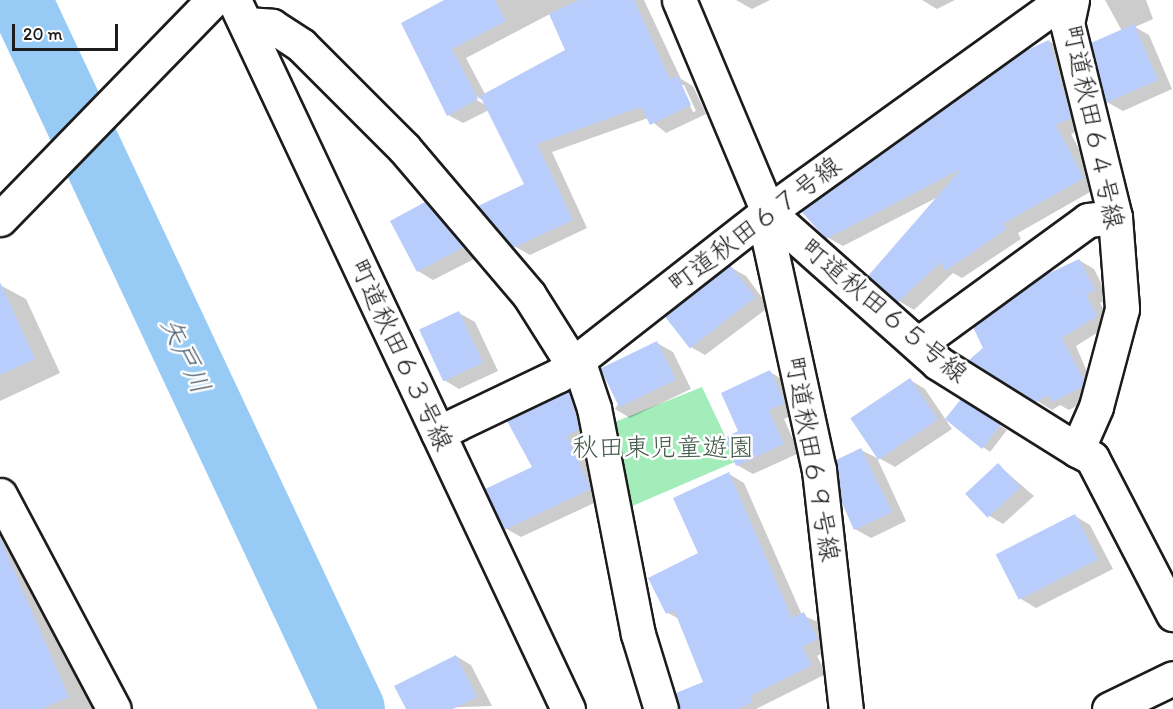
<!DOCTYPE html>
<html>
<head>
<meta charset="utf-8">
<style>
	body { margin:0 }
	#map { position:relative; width:1173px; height:709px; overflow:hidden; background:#fff; font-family:Itim,"Klee One",sans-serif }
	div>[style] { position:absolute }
	.green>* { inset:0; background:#a3edbb }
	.shadow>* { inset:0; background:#0003 }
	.river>* { height:64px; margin:-32px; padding:0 32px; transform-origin:32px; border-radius:32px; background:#97caf4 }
	.building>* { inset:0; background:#b9cdfc; transform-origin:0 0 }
	.roads { filter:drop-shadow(2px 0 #1c1c1c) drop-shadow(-2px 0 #1c1c1c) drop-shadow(0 2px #1c1c1c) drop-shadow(0 -2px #1c1c1c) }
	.minor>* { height:33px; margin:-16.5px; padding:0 16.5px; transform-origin:16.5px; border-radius:16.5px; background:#fff }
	span { translate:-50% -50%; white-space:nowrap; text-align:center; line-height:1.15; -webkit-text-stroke:5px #fff; paint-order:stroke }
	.street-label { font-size:26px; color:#1c1c1c }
	.park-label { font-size:26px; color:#445b4c }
	.water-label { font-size:27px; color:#475968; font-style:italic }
	.scale { position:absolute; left:12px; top:24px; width:106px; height:27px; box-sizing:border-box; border:3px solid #1c1c1c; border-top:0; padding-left:8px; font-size:18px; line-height:21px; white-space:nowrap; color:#1c1c1c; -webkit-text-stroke:4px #fff; paint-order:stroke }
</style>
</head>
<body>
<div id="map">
	<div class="green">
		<div style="clip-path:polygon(702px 387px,737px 461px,623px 510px,607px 425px)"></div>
	</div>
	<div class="shadow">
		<div style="clip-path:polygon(evenodd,447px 0,644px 0,681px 79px,693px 86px,706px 114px,666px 133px,648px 118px,552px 152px,587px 228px,530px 255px,514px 246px,526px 185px,489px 110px,463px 123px,448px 115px,447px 0,550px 14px,567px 51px,485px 94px,466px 58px,550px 14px,447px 0,680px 85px,684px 85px,696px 111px,693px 112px,680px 85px,447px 0,473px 94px,484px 101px,484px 104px,471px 97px,473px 94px)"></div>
		<div style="clip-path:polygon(736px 0,770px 0,752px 9px)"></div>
		<div style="clip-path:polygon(922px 0,955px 0,937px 9px)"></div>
		<div style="clip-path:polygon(1105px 0,1146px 0,1153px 19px,1135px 27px,1149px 35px,1172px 89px,1123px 111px,1107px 102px,1122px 31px)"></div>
		<div style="clip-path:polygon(1049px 41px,1064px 50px,1086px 127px,1071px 134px,1099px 187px,1018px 233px,1021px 239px,962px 278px,953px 273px,914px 310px,899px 301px,938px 197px,843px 246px,827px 237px)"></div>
		<div style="clip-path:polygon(425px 204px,441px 213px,478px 257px,433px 280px,418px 271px)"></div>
		<div style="clip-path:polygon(1079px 260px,1094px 269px,1109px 299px,1100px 303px,1111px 324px,1076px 346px,1097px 395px,1069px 410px,1060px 405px,1052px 410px,1037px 401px)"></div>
		<div style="clip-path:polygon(730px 267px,746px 276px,769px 307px,705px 355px,689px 346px)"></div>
		<div style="clip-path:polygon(0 285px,26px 299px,60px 373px,0 401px)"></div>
		<div style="clip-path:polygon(459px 313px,475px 322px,498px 371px,459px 389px,444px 380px)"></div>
		<div style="clip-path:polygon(657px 343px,673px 352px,691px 389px,630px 418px,615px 409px)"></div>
		<div style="clip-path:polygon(770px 372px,785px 381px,799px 412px,784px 419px,799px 453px,753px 474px,737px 465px,740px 432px)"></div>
		<div style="clip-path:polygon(910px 380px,925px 389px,952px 429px,895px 467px,879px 458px,852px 418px)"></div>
		<div style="clip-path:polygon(569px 393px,584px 402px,594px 438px,582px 445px,605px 498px,521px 537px,505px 528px)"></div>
		<div style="clip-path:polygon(961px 401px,1007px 430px,990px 452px,983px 447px)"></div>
		<div style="clip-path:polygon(861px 450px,877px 458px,906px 521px,871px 538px,855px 529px)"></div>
		<div style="clip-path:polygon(998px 465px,1034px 496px,1003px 524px,988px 515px)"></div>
		<div style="clip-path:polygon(729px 474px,744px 483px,802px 615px,820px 623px,833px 648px,817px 656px,826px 674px,756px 709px,694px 709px,705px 682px,679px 619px,668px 613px,700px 553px)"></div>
		<div style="clip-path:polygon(1075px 516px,1090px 525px,1113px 569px,1036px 608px,1021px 599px)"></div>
		<div style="clip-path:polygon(0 519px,13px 527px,94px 709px,0 709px)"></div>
		<div style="clip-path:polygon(456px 656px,471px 665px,492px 706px,408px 709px)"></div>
	</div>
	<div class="river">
		<div style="left:20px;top:0;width:783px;rotate:64.84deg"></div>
	</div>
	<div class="building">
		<div style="clip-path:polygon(444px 0,495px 0,506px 21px,452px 49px,478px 99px,447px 116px,401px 23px)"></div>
		<div style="clip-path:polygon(579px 0,634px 0,670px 79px,678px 76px,691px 105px,650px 125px,641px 107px,537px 144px,573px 220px,513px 248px,478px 206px,524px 184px,480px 96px,565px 50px,549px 14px)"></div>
		<div style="clip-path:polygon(1134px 24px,1158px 80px,1106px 103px,1091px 43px)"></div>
		<div style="clip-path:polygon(1049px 40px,1071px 118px,1056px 125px,1084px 178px,1003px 224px,1007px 229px,945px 271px,941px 262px,898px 302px,868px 276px,961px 169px,826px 239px,801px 211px,1025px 51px)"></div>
		<div style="clip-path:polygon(425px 202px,464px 247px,417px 272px,390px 221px)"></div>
		<div style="clip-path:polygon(1079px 259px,1095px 290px,1086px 295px,1097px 316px,1062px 338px,1084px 380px,1082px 387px,1053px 402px,1048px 395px,1036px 402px,969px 360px,983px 348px,973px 327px,1041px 277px)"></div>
		<div style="left:730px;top:265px;width:41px;height:83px;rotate:52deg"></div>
		<div style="clip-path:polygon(0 282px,35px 359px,0 375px)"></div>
		<div style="left:459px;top:311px;width:57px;height:44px;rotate:65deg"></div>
		<div style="left:657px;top:341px;width:43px;height:63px;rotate:64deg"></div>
		<div style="clip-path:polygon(770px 370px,785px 403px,769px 410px,784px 444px,736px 466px,724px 438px,738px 431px,721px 393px)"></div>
		<div style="left:910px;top:378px;width:50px;height:72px;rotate:56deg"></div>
		<div style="clip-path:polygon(569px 391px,579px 429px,567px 436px,591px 489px,504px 530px,485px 489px,532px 467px,507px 421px)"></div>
		<div style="clip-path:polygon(961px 399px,1001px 424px,982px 449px,945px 419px)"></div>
		<div style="clip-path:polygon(861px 448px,892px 512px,854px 530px,842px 503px,836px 460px)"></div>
		<div style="left:998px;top:463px;width:33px;height:45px;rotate:47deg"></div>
		<div style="clip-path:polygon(729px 472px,792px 618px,804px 612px,818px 639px,802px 647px,812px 665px,750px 696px,753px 702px,737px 709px,679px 709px,676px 693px,703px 682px,674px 610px,666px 614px,648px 578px,698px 553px,673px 498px)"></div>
		<div style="left:1075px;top:514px;width:51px;height:89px;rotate:63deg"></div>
		<div style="clip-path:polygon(0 538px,69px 697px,41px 709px,0 709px)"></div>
		<div style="clip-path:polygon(456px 655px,477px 697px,453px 709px,406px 709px,394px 686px)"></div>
	</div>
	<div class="roads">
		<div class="minor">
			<div style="left:234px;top:0;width:784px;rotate:64.78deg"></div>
			<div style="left:679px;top:0;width:230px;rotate:67.2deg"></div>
			<div style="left:768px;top:212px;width:227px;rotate:41.6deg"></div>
			<div style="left:938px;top:363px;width:164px;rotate:32deg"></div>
			<div style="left:1072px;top:0;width:24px;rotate:102deg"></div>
			<div style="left:1067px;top:23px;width:200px;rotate:76.1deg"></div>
			<div style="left:1115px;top:217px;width:92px;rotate:85.6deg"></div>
			<div style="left:1122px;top:309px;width:101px;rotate:104.9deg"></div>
			<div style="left:1096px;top:407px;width:47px;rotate:113.8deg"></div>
			<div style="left:1077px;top:450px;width:17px;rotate:28deg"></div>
			<div style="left:1092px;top:458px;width:176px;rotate:62.6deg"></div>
			<div style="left:246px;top:24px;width:26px;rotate:4deg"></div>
			<div style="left:272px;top:26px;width:35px;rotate:33deg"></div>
			<div style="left:301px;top:45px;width:146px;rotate:45deg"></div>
			<div style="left:404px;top:148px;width:193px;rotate:49.6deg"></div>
			<div style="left:529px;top:295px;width:83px;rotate:57.8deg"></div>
			<div style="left:768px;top:212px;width:29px;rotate:88deg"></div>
			<div style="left:769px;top:241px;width:234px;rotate:77.7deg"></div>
			<div style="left:819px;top:470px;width:241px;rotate:83.6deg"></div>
			<div style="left:0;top:219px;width:305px;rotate:-45.8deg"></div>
			<div style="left:918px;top:344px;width:210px;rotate:-36.1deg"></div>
			<div style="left:1088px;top:220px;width:27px;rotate:-6deg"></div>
			<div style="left:578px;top:360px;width:51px;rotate:71.6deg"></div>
			<div style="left:594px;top:408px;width:230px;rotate:79deg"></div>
			<div style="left:638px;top:634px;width:78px;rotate:73deg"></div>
			<div style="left:438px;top:433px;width:134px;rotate:-25.6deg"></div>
			<div style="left:559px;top:375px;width:265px;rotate:-38deg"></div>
			<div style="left:768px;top:212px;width:363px;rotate:-35.7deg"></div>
			<div style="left:0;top:495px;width:242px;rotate:62deg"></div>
			<div style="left:1109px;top:709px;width:71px;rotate:-25.8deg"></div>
		</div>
	</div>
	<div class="street-label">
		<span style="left:1093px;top:127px;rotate:78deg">町道秋田６４号線</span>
		<span style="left:755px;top:225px;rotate:-37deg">町道秋田６７号線</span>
		<span style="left:884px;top:311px;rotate:40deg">町道秋田６５号線</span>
		<span style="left:401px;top:355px;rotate:65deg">町道秋田６３号線</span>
		<span style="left:812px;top:459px;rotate:80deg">町道秋田６９号線</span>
	</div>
	<div class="park-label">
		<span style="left:663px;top:448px">秋田東児童遊園</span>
	</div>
	<div class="water-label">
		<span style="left:186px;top:355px;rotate:65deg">矢戸川</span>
	</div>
	<div class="scale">20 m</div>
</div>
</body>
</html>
